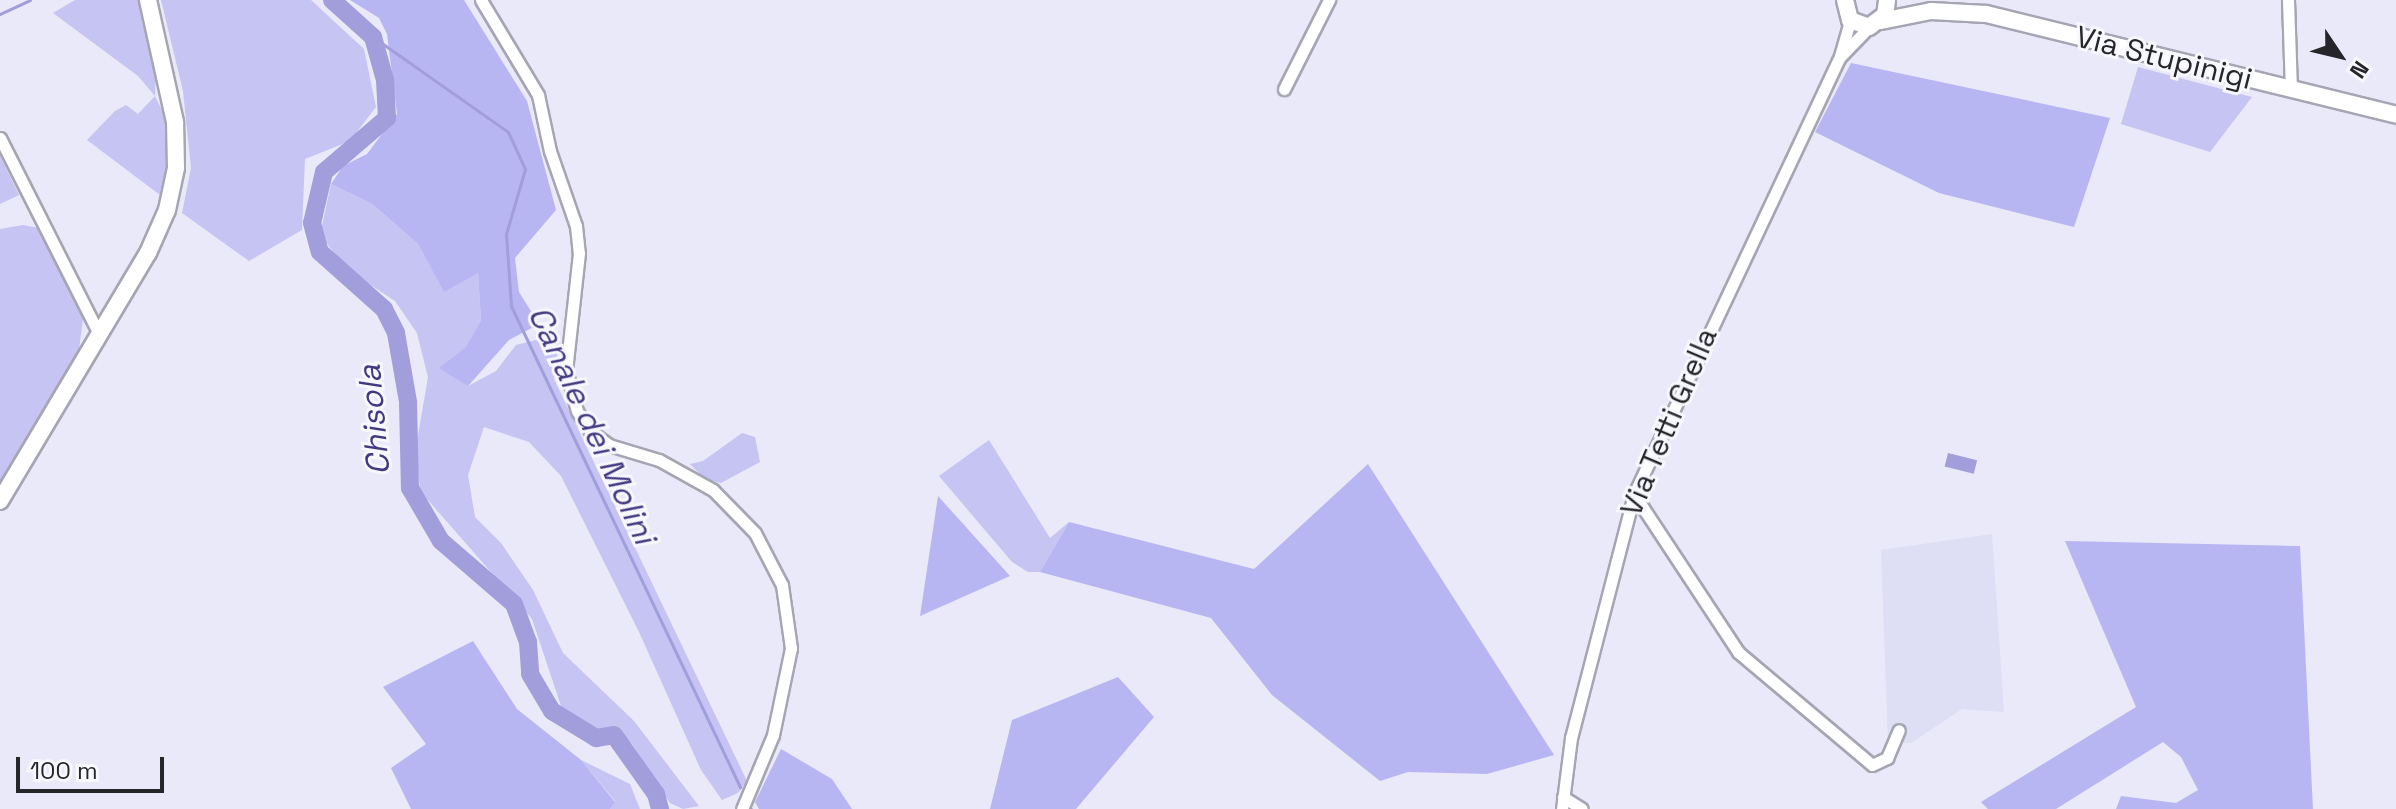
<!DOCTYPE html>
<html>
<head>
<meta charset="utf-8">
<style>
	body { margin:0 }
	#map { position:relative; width:2396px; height:809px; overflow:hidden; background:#e9e9f9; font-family:"Space Grotesk",sans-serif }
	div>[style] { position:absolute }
	.built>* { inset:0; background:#dedef5 }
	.green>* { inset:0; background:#c5c4f3 }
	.forest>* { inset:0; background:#b8b5f3 }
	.water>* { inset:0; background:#a19edb; transform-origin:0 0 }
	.stream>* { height:3px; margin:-1.5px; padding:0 1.5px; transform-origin:1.5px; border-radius:1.5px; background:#a19edb }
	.river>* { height:18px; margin:-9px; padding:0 9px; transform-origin:9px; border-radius:9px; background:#a19edb }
	.roads { filter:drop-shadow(2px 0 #a5a5b3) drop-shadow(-2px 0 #a5a5b3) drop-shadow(0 2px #a5a5b3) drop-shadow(0 -2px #a5a5b3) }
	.street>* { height:11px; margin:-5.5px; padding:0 5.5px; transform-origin:5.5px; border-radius:5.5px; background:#fff }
	.secondary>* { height:16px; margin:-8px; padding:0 8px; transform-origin:8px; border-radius:8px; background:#fff }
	span { translate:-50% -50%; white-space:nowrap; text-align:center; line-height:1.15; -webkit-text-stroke:6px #f7f7fe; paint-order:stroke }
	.street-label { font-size:30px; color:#25252a }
	.water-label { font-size:32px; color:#433881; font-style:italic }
	.north { position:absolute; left:2300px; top:16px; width:80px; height:80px; -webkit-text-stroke:6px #f7f7fe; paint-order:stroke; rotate:125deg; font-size:22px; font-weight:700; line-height:32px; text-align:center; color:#25252a }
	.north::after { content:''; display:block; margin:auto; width:28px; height:36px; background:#25252a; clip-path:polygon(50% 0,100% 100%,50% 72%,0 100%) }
	.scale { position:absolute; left:16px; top:757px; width:148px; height:36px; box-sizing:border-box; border:4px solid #25252a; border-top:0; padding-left:10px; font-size:24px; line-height:28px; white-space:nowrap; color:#25252a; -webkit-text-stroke:6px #f7f7fe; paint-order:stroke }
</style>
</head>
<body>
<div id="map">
	<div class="built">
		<div style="clip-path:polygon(1992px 534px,2004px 712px,1962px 709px,1911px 743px,1888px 741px,1881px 550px)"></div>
	</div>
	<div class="green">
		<div style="clip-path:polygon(75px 0,138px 0,156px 67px,155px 96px,169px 124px,170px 167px,164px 198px,87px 140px,115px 111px,126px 105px,138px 114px,155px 96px,138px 76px,53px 13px)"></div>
		<div style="clip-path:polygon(161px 0,311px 0,364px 49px,376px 107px,350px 141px,305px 159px,302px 230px,249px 261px,182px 213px,191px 168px,183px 91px)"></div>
		<div style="clip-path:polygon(2138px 67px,2252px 97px,2210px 152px,2121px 124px)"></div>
		<div style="clip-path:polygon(0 156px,19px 195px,0 204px)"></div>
		<div style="clip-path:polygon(331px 184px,372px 204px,418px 244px,444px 291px,478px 272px,481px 320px,465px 348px,468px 386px,496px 371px,516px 345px,540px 339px,559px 342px,554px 379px,747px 781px,738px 793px,722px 800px,701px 770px,639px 632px,561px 476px,529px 442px,484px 427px,468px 475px,475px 517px,501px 543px,533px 590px,563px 653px,634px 721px,699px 806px,683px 809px,670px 803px,632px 744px,616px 731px,595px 731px,561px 706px,532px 619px,420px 491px,416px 447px,428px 377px,417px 333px,395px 301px,348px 270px,320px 235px)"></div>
		<div style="clip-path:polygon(23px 225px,39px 228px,83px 319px,78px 357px,0 486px,0 229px)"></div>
		<div style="clip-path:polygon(742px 433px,755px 437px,760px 462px,721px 483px,706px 480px,690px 464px,703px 461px)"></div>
		<div style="clip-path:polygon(989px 440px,1050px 538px,1069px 522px,1040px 572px,1028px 572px,1012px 562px,939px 476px)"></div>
		<div style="clip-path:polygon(581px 760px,630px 784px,640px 809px,610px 809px,615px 801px)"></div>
	</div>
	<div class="forest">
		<div style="clip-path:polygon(350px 0,464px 0,527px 101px,556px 210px,515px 258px,519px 292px,539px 324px,509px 340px,468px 386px,439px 368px,465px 348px,481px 320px,478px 273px,444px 292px,418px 244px,372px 204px,331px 184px,343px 166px,367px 154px,397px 114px,387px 34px,379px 18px)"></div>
		<div style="clip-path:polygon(1851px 63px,2110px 118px,2074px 227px,1939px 193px,1815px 132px)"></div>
		<div style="clip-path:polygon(1368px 464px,1554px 755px,1487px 774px,1408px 772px,1380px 781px,1272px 695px,1211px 618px,1040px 572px,1069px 522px,1254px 569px)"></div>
		<div style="clip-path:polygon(938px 496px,1010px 576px,920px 616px)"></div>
		<div style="clip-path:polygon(2065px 541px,2300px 546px,2313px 809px,2116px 809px,2121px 796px,2176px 803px,2198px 790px,2181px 757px,2163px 742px,2056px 809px,1988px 809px,1981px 802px,2136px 707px)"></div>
		<div style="clip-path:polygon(473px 641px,517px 709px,581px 760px,615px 802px,610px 809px,411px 809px,391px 768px,426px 744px,383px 687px)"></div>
		<div style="clip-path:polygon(1118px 677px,1154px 717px,1076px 809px,990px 809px,1012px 720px)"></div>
		<div style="clip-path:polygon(781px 749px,832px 779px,852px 809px,759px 809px,755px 802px)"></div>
	</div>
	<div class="water">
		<div style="left:1948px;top:453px;width:30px;height:14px;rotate:14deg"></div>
	</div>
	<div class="stream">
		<div style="left:0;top:14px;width:33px;rotate:-25deg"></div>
		<div style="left:373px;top:37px;width:165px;rotate:35.1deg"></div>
		<div style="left:508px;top:132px;width:41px;rotate:65.3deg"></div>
		<div style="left:525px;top:169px;width:68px;rotate:106.3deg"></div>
		<div style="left:506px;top:234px;width:72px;rotate:86deg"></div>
		<div style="left:511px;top:306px;width:533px;rotate:64.54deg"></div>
		<div style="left:749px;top:806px;width:4px;rotate:56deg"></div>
	</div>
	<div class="river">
		<div style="left:332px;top:0;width:55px;rotate:42.1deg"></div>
		<div style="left:373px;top:37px;width:45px;rotate:74.4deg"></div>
		<div style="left:385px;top:80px;width:38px;rotate:87deg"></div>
		<div style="left:387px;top:118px;width:83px;rotate:139.4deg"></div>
		<div style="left:324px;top:172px;width:52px;rotate:103.2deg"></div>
		<div style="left:312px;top:223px;width:30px;rotate:75deg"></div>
		<div style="left:320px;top:252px;width:86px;rotate:41.7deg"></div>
		<div style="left:384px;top:309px;width:27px;rotate:63deg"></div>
		<div style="left:396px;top:333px;width:70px;rotate:80.1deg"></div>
		<div style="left:408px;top:402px;width:86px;rotate:88.7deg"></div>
		<div style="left:410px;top:488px;width:61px;rotate:59.7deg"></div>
		<div style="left:441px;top:541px;width:96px;rotate:40.8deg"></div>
		<div style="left:514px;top:604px;width:40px;rotate:69.8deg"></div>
		<div style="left:528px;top:642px;width:32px;rotate:86deg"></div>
		<div style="left:530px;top:674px;width:43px;rotate:59.3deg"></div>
		<div style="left:552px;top:711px;width:52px;rotate:31.5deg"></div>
		<div style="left:596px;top:738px;width:18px;rotate:-9deg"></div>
		<div style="left:614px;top:735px;width:72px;rotate:54.6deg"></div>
		<div style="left:656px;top:794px;width:16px;rotate:75deg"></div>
	</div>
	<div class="roads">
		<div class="street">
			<div style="left:481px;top:0;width:111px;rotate:59deg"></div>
			<div style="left:538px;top:95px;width:57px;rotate:77.9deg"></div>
			<div style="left:550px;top:151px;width:79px;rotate:70.9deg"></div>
			<div style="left:576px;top:226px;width:27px;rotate:84deg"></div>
			<div style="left:579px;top:253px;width:118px;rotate:96.3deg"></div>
			<div style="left:566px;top:370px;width:42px;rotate:75deg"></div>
			<div style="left:577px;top:411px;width:24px;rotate:57deg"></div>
			<div style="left:590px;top:431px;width:24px;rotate:36deg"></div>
			<div style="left:609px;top:445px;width:52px;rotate:16.7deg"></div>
			<div style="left:659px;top:460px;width:62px;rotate:29.1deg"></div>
			<div style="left:713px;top:490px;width:60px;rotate:45.7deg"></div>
			<div style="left:755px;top:533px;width:59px;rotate:62.6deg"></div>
			<div style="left:782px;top:585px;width:64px;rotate:81.9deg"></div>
			<div style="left:791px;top:648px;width:89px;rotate:101.7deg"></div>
			<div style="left:773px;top:735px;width:80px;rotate:112.7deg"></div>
			<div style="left:2288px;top:0;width:89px;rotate:88.1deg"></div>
			<div style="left:1841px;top:56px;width:40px;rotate:-46deg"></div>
			<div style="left:1284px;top:89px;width:100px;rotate:-63.2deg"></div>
			<div style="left:0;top:138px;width:220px;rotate:63.2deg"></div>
			<div style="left:1634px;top:494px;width:189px;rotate:56.6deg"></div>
			<div style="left:1738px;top:652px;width:175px;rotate:40.1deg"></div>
			<div style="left:1872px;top:765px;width:17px;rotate:-25deg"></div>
			<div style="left:1887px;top:758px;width:30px;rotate:-67deg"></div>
			<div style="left:1563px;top:797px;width:22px;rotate:32deg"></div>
			<div style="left:1562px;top:809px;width:72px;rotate:-82.8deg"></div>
			<div style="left:1571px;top:738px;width:252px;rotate:-75.5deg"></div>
			<div style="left:1634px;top:494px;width:484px;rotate:-64.8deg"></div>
			<div style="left:1840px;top:56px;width:37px;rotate:-74deg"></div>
		</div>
		<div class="secondary">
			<div style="left:1845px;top:0;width:21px;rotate:76deg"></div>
			<div style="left:1850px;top:20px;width:20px;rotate:20deg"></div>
			<div style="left:1869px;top:27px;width:20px;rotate:-37deg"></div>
			<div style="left:1885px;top:15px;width:15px;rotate:-82deg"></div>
			<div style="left:1881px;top:21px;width:51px;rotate:-11.3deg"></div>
			<div style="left:1931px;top:11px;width:55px;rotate:3.1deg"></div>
			<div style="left:1986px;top:14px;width:422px;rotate:13.8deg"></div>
			<div style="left:0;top:501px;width:289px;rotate:-59.2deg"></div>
			<div style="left:148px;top:253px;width:47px;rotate:-66.2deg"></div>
			<div style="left:167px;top:210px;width:43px;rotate:-77.9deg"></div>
			<div style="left:176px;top:168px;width:46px;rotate:-91.2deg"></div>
			<div style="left:175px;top:122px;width:125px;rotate:-102.5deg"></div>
		</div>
	</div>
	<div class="street-label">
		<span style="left:2164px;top:58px;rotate:14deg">Via Stupinigi</span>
		<span style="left:1669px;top:422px;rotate:-67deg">Via Tetti Grella</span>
	</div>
	<div class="water-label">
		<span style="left:374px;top:420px;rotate:-95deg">Chisola</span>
		<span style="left:592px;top:425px;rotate:65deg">Canale dei Molini</span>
	</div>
	<div class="north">N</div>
	<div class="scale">100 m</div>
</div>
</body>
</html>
